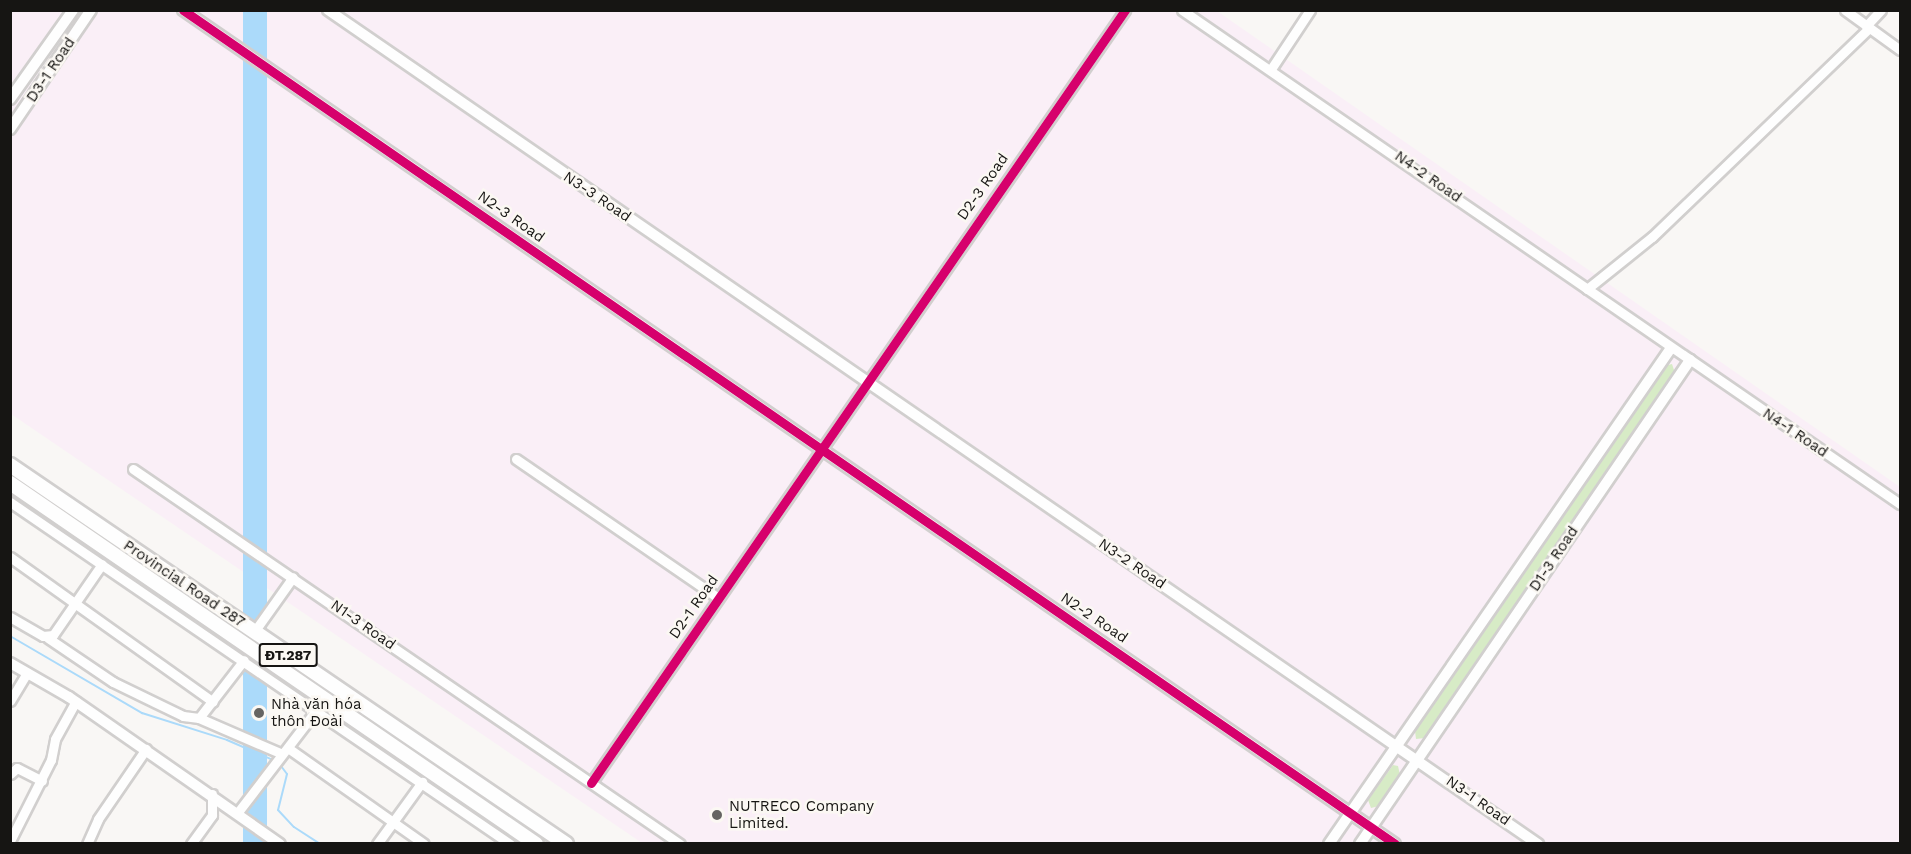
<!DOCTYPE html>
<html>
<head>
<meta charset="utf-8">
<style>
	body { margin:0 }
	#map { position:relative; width:1911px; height:854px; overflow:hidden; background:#f9f7f5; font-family:"Work Sans",sans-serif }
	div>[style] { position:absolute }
	.industrial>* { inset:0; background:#faeff7 }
	.green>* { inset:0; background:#d7ebc6 }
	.water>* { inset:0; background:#abdafa; transform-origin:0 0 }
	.stream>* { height:2px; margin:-1px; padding:0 1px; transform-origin:1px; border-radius:1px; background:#abdafa }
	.roads { filter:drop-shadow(2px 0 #d1cfce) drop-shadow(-2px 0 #d1cfce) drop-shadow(0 2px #d1cfce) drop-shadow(0 -2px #d1cfce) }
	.minor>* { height:9px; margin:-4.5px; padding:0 4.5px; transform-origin:4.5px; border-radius:4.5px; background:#fefefe }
	.tertiary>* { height:10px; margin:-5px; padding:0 5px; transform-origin:5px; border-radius:5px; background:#fefefe }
	.primary>* { height:14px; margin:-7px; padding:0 7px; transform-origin:7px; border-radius:7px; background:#fefefe }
	.cycleway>* { height:9px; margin:-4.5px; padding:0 4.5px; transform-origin:4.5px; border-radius:4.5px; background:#d6006c }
	.dots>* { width:16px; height:16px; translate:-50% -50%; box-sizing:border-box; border:3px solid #fbf8f3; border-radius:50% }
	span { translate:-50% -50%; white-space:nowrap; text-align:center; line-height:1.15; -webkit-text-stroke:5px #fbf8f3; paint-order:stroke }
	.shield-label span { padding:2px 4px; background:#fbf8f3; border:2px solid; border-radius:4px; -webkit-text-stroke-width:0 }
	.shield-label { font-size:14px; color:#161513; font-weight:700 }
	.street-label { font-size:15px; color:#161513 }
	.poi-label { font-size:15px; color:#161513 }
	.left { translate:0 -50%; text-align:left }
	.frame { position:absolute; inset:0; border:12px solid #161513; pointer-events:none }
</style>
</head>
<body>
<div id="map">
	<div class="industrial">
		<div style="clip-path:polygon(10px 11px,1217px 11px,1900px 487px,1900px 843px,642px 843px,11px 414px)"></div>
	</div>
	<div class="green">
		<div style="clip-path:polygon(1672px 364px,1675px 373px,1425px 738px,1416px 739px,1415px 731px,1664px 366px)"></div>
		<div style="clip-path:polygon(1393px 765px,1398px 766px,1400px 775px,1379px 806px,1371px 808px,1368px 800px)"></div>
	</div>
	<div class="water">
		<div style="left:243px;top:11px;width:24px;height:1472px"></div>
	</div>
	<div class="stream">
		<div style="left:10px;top:636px;width:153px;rotate:30.3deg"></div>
		<div style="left:142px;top:713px;width:89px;rotate:17.6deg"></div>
		<div style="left:227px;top:740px;width:48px;rotate:23.4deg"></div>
		<div style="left:281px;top:766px;width:10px;rotate:53deg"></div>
		<div style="left:287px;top:774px;width:37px;rotate:104deg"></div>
		<div style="left:278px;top:810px;width:23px;rotate:47deg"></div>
		<div style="left:294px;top:827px;width:31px;rotate:33deg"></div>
	</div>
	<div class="roads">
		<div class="minor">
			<div style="left:1182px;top:10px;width:872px;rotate:34.53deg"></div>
			<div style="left:1845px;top:10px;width:68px;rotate:36deg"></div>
			<div style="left:1866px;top:26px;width:22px;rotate:-47deg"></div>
			<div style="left:1271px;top:69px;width:71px;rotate:-56.5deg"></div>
			<div style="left:1587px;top:289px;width:83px;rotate:-38.7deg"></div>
			<div style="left:1652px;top:237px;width:301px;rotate:-43.9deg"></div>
			<div style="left:516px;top:459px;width:245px;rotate:34.5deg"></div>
			<div style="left:133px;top:469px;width:663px;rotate:34.43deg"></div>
			<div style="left:10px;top:502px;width:606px;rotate:34.37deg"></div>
			<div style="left:10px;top:557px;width:249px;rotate:35.5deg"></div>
			<div style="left:10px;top:617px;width:38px;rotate:30deg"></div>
			<div style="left:43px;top:636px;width:10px;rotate:-6deg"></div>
			<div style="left:53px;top:635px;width:86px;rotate:-55.4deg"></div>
			<div style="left:254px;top:632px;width:67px;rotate:-54.7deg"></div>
			<div style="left:48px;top:638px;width:78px;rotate:34.1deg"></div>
			<div style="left:113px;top:682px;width:78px;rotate:25.9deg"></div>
			<div style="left:183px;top:716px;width:16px;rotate:7deg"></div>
			<div style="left:199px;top:718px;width:73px;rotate:-52.2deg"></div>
			<div style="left:10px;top:701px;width:33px;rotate:-59deg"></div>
			<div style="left:199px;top:718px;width:90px;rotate:23.4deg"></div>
			<div style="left:288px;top:748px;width:166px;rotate:35.2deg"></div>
			<div style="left:10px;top:774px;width:9px;rotate:-41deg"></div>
			<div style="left:17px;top:768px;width:28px;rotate:27deg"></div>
			<div style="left:591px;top:783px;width:940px;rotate:-55.36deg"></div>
			<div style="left:238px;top:812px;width:135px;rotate:-52.5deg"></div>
			<div style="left:10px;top:841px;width:91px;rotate:-63.2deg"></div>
			<div style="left:51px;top:760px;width:21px;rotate:-79deg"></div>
			<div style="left:55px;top:739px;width:43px;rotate:-61.1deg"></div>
			<div style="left:87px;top:844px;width:27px;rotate:-66deg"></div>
			<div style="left:98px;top:819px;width:85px;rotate:-55.6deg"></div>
			<div style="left:191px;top:844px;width:36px;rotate:-54deg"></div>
			<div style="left:212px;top:815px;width:21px;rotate:-90deg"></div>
			<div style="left:377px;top:844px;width:77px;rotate:-54deg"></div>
		</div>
		<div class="tertiary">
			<div style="left:183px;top:10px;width:1471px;rotate:34.53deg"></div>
			<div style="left:328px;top:10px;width:1470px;rotate:34.58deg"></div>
			<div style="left:10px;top:99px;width:109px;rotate:-54.7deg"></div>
			<div style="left:10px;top:129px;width:144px;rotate:-55.8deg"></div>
			<div style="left:10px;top:663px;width:68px;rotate:30deg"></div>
			<div style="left:69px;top:697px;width:257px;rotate:34.9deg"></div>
			<div style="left:1329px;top:844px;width:602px;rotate:-55.41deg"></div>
			<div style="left:1360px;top:844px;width:586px;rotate:-55.71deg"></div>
		</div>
		<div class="primary">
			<div style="left:10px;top:465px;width:673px;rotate:34.28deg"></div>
			<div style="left:10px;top:483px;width:638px;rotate:34.46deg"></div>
		</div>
	</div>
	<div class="cycleway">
		<div style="left:183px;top:10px;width:1471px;rotate:34.53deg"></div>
		<div style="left:591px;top:783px;width:940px;rotate:-55.36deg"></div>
	</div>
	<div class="dots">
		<div style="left:259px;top:713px;background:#656462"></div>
		<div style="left:717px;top:815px;background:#656462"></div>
	</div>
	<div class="shield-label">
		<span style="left:288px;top:655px">ĐT.287</span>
	</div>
	<div class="street-label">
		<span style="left:51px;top:70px;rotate:-56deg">D3-1 Road</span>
		<span style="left:1428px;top:177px;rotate:35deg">N4-2 Road</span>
		<span style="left:983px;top:187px;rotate:-55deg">D2-3 Road</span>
		<span style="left:597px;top:197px;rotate:34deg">N3-3 Road</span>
		<span style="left:511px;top:217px;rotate:35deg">N2-3 Road</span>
		<span style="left:1795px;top:433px;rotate:34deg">N4-1 Road</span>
		<span style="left:1554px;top:559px;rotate:-56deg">D1-3 Road</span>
		<span style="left:1132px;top:564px;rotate:34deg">N3-2 Road</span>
		<span style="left:184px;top:584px;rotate:34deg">Provincial Road 287</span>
		<span style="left:694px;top:607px;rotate:-55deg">D2-1 Road</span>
		<span style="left:1094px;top:618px;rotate:34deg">N2-2 Road</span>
		<span style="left:363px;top:625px;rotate:35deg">N1-3 Road</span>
		<span style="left:1478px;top:801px;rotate:35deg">N3-1 Road</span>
	</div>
	<div class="poi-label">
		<span class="left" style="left:271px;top:713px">Nhà văn hóa<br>thôn Đoài</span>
		<span class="left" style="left:729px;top:815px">NUTRECO Company<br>Limited.</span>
	</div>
	<div class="frame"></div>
</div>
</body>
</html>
